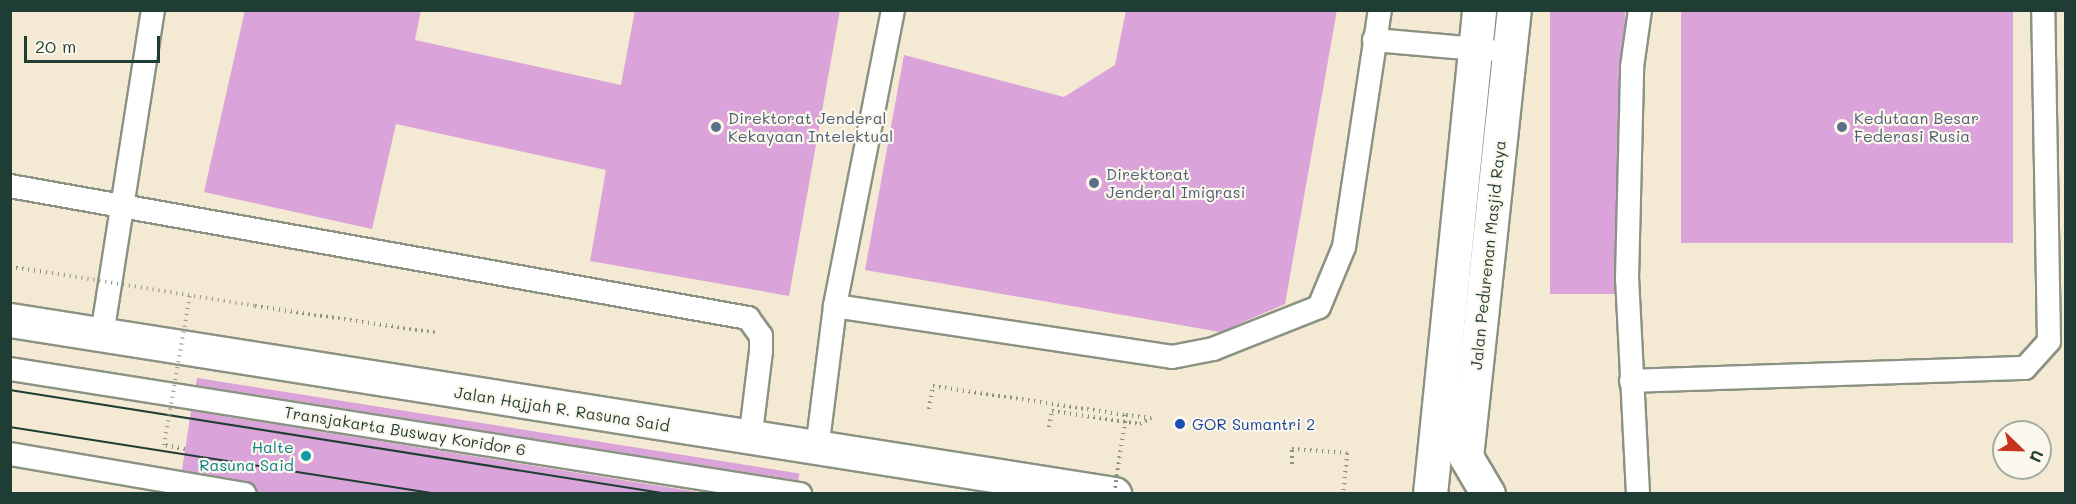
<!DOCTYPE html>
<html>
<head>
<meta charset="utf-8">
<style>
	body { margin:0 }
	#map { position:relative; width:2076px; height:504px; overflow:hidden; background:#f4e9d2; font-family:Mali,sans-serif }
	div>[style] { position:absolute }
	.building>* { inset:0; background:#daa3d9; transform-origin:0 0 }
	.path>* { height:4px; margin-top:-2px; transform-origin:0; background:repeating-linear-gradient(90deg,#8a9383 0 1.5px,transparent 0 6px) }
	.roads { filter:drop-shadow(2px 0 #8a9383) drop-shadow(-2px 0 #8a9383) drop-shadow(0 2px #8a9383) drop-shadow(0 -2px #8a9383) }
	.service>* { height:22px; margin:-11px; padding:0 11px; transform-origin:11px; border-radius:11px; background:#fff }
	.tertiary>* { height:33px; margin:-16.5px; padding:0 16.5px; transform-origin:16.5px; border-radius:16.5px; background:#fff }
	.primary>* { height:33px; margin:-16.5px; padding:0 16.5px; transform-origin:16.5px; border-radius:16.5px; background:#fff }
	.tram>* { height:1.5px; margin:-0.75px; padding:0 0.75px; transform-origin:0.75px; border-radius:0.75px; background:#1f3d34 }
	.path-bridge>* { height:4px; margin-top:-2px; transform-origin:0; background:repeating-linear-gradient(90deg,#8a9383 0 1.5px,transparent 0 6px) }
	.dots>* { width:16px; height:16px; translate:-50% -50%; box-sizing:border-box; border:3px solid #fbf7ec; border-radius:50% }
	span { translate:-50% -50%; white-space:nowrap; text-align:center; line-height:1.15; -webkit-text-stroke:4.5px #fbf7ec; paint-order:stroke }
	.service-label { font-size:16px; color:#4e5e75 }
	.left { translate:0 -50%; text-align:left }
	.street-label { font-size:16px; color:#1f3d34 }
	.transit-label { font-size:16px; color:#164399 }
	.culture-label { font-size:16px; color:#0d838f }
	.right { translate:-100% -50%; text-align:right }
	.frame { position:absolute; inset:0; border:12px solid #1f3d34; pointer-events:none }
	.north { position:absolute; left:1992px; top:420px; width:60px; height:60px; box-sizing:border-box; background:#fbf7ec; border:2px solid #a3ada2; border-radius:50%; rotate:113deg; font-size:16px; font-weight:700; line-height:24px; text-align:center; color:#1f3d34 }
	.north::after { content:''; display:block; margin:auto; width:21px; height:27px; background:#c8321e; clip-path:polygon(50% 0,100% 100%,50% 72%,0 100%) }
	.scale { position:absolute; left:24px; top:36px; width:136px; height:27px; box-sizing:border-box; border:3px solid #1f3d34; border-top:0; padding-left:8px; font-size:18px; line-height:21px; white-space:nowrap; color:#1f3d34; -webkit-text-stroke:4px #fbf7ec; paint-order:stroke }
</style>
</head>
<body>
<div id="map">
	<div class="building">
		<div style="clip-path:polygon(245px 10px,421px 10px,415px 40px,621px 85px,635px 10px,840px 10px,789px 296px,590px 261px,606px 170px,396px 124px,372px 229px,204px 192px)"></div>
		<div style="clip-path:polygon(1126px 10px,1337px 10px,1285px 304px,1220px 332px,865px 270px,904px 55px,1064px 97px,1115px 65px)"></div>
		<div style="left:1550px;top:10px;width:75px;height:284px"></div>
		<div style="left:1681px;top:10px;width:332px;height:233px"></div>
		<div style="left:197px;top:378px;width:610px;height:7px;rotate:9deg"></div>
		<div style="clip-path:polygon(191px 411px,710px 494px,258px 494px,247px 481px,182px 470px)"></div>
	</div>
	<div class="path">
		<div style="left:10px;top:267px;width:36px;rotate:8deg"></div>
		<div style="left:255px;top:306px;width:184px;rotate:8.4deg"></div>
		<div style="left:929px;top:409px;width:23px;rotate:-80deg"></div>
		<div style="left:933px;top:386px;width:156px;rotate:8.5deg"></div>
		<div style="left:1126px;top:415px;width:25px;rotate:7deg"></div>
		<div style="left:1049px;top:427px;width:16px;rotate:-79deg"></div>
		<div style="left:1052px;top:411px;width:89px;rotate:8.4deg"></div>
		<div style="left:1140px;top:424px;width:13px;rotate:-29deg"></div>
		<div style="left:1292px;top:464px;width:15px;rotate:-90deg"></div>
		<div style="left:1292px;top:449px;width:55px;rotate:4.2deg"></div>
		<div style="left:1347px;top:453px;width:41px;rotate:95.6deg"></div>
	</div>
	<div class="roads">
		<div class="service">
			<div style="left:893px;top:10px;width:302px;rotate:101.1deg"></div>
			<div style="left:835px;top:306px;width:341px;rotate:8.6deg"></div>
			<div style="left:1172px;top:357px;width:42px;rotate:-11deg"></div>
			<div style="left:1213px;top:349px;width:114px;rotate:-21.6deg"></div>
			<div style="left:1319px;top:307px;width:65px;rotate:-67.4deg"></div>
			<div style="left:1344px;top:247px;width:240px;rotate:-81.4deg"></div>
			<div style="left:1374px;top:40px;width:115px;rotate:5deg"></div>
			<div style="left:10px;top:186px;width:750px;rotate:10.14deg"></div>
			<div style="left:748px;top:318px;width:22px;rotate:54deg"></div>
			<div style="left:761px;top:336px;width:15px;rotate:90deg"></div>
			<div style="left:761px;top:351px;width:90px;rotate:97deg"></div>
			<div style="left:102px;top:335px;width:329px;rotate:-81.1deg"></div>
			<div style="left:10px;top:369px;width:800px;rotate:8.99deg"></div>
			<div style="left:1631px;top:381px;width:394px;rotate:-1.9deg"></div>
			<div style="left:2025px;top:368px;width:36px;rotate:-48deg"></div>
			<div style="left:2049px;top:341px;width:331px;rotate:-91deg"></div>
			<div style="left:817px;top:449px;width:144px;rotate:-82.8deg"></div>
			<div style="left:10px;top:454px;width:238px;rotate:9.7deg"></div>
			<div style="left:1638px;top:494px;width:215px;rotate:-92.9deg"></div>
			<div style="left:1627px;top:279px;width:212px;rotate:-88.6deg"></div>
			<div style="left:1632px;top:67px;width:58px;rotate:-82deg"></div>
		</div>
		<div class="tertiary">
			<div style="left:1430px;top:494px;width:486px;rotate:-84.2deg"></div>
			<div style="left:1488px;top:494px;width:43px;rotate:-120.7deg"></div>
			<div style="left:1466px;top:457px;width:450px;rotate:-83.9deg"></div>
		</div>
		<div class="primary">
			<div style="left:10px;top:320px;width:1118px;rotate:8.96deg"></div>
		</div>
	</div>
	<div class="tram">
		<div style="left:10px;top:390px;width:666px;rotate:8.98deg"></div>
		<div style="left:10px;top:427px;width:431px;rotate:8.9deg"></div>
	</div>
	<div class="path-bridge">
		<div style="left:46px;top:272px;width:212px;rotate:9.2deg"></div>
		<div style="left:1087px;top:409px;width:39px;rotate:9deg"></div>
		<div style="left:1126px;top:415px;width:80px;rotate:98.6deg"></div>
		<div style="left:185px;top:449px;width:21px;rotate:-169deg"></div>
		<div style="left:164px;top:445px;width:152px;rotate:-80.2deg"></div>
	</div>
	<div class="dots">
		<div style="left:716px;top:127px;background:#5c6f8a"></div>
		<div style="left:1842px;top:127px;background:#5c6f8a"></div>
		<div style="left:1094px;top:183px;background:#5c6f8a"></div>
		<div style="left:1180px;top:424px;background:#1a4fb4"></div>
		<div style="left:306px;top:456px;background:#0f9aa8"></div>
	</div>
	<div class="service-label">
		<span class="left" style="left:728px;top:127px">Direktorat Jenderal<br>Kekayaan Intelektual</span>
		<span class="left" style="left:1854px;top:127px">Kedutaan Besar<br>Federasi Rusia</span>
		<span class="left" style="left:1106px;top:183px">Direktorat<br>Jenderal Imigrasi</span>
	</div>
	<div class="street-label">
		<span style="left:1488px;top:255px;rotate:-84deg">Jalan Pedurenan Masjid Raya</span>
		<span style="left:562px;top:409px;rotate:9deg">Jalan Hajjah R. Rasuna Said</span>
		<span style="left:405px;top:431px;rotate:9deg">Transjakarta Busway Koridor 6</span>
	</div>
	<div class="transit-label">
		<span class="left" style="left:1192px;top:424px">GOR Sumantri 2</span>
	</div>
	<div class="culture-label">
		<span class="right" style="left:294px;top:456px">Halte<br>Rasuna Said</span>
	</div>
	<div class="frame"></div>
	<div class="north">U</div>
	<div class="scale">20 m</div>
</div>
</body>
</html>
